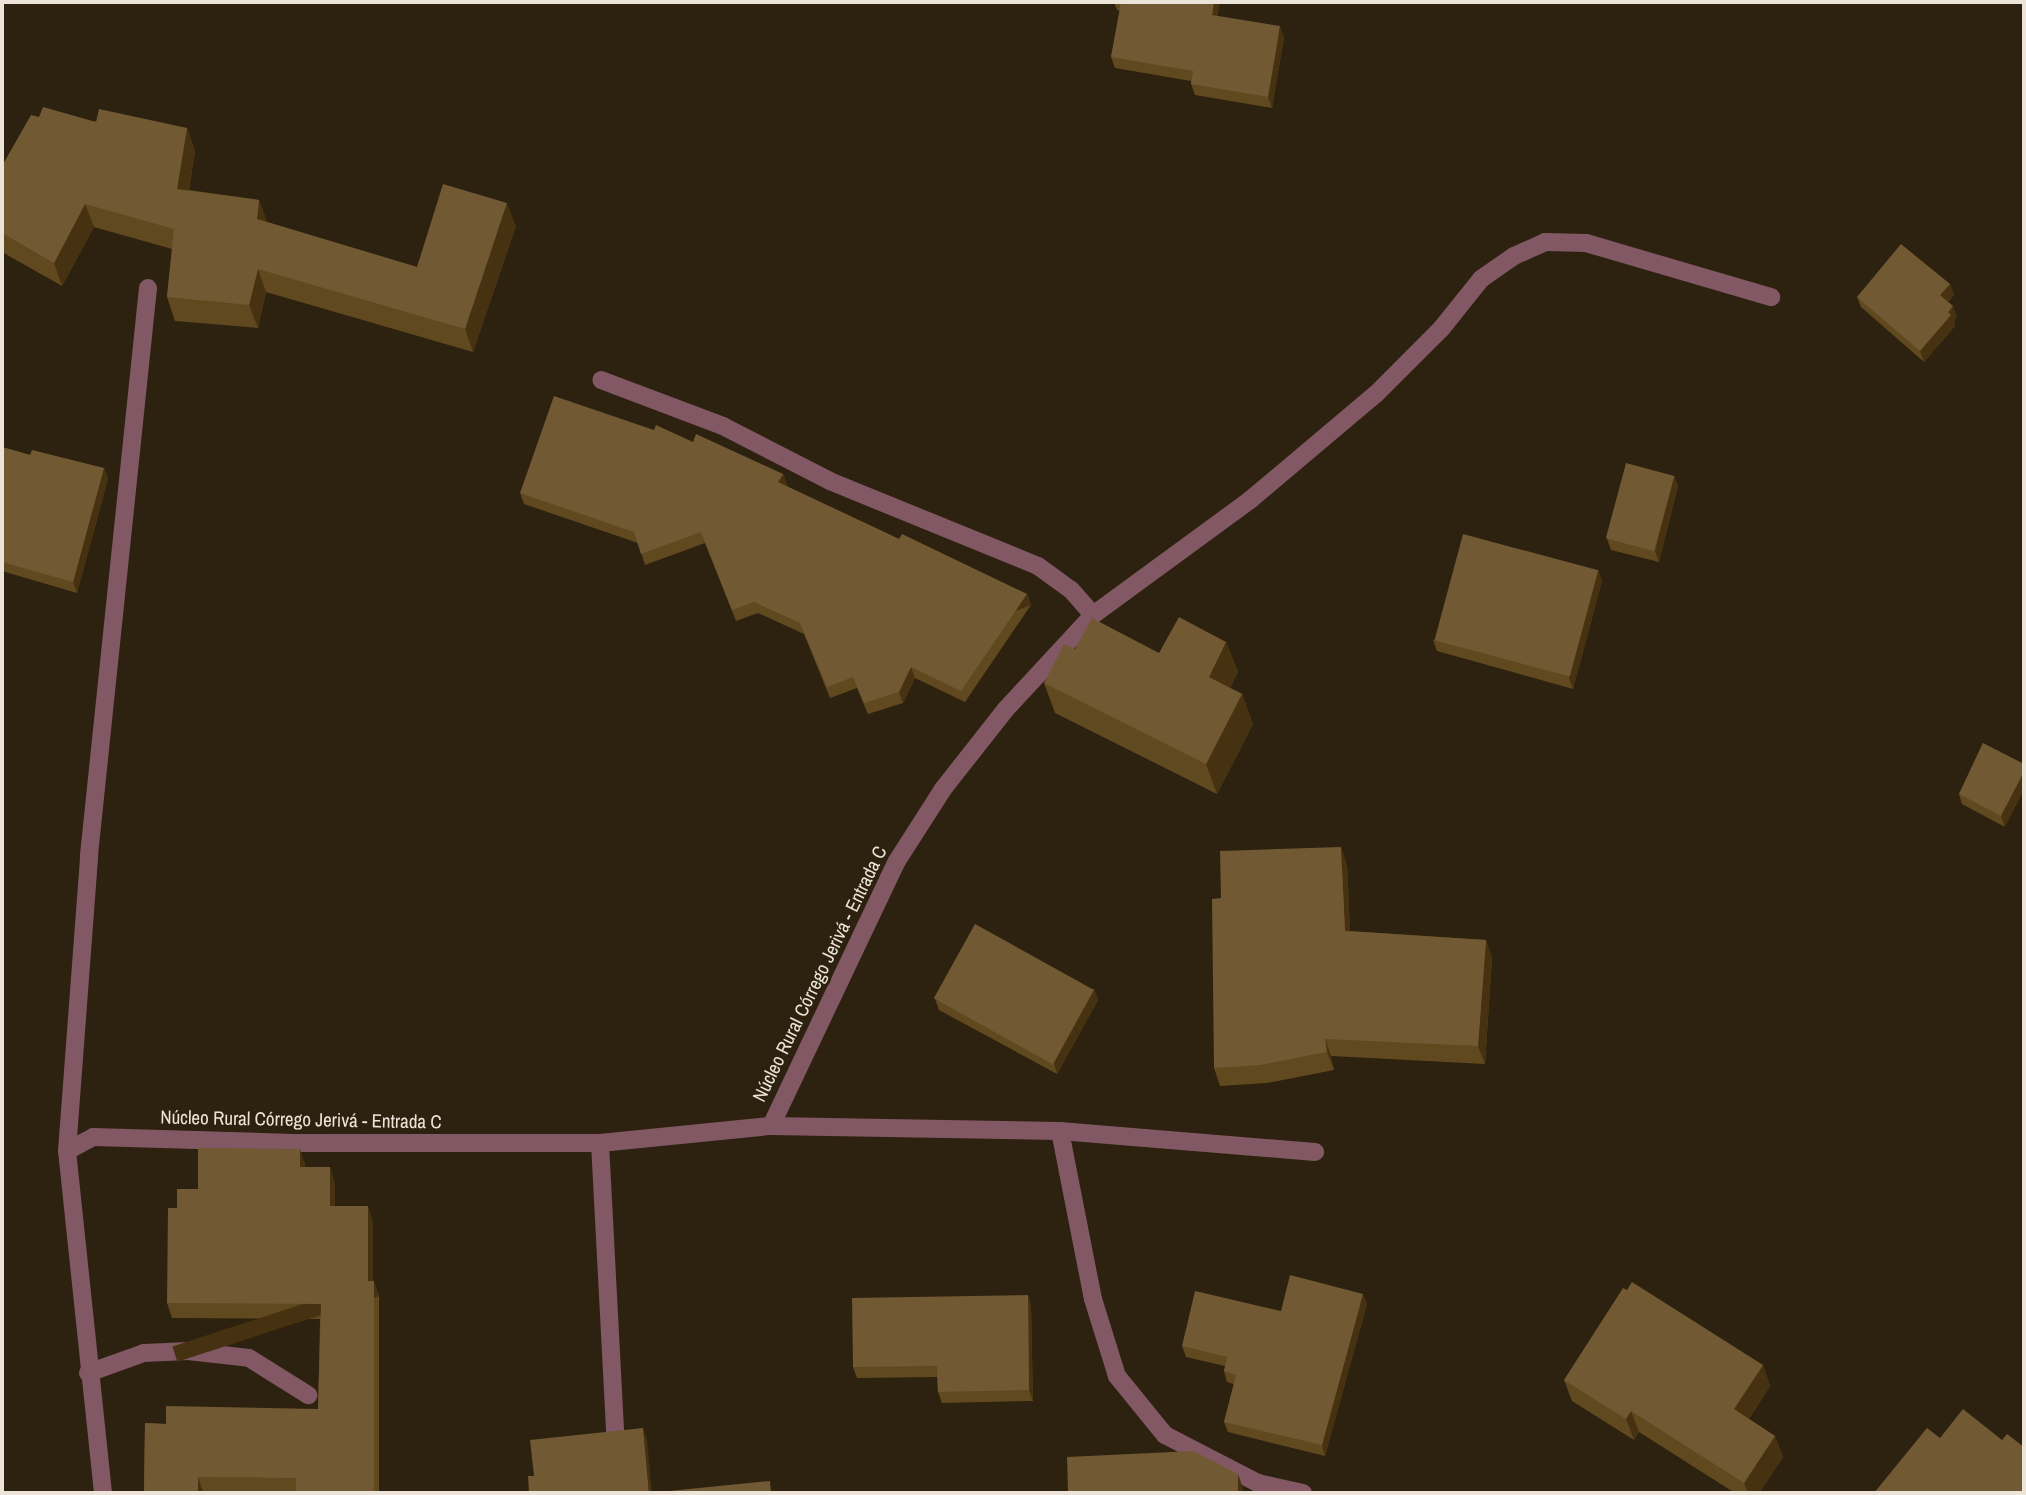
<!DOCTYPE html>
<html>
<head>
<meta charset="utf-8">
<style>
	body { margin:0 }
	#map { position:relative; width:2026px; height:1495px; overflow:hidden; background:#2d210f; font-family:"Archivo Narrow",sans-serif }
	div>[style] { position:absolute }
	.minor>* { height:18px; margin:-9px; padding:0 9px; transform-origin:9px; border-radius:9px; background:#825864 }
	.wall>* { inset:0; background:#61491f }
	.shaded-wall>* { inset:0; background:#463210; transform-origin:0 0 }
	.building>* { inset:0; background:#705933; transform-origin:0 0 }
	span { translate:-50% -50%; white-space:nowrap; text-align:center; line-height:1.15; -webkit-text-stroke:6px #2d210f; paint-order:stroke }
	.street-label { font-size:19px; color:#ede4d9 }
	.frame { position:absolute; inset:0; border:4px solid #ede4d9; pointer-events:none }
</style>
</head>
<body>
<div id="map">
	<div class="minor">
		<div style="left:1093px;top:615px;width:195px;rotate:-36.2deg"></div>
		<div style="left:1250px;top:500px;width:165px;rotate:-40.1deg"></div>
		<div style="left:1376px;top:394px;width:92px;rotate:-45deg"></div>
		<div style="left:1441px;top:329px;width:64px;rotate:-51.3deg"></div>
		<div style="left:1481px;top:279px;width:40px;rotate:-34.9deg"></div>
		<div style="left:1514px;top:256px;width:34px;rotate:-24deg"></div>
		<div style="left:1545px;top:242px;width:41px;rotate:1.4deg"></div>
		<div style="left:1586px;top:243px;width:193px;rotate:16.3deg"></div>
		<div style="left:771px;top:1126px;width:289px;rotate:1deg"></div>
		<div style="left:1060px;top:1131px;width:256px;rotate:4.7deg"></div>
		<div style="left:1060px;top:1131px;width:171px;rotate:78.9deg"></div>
		<div style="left:1093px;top:1299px;width:81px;rotate:72.7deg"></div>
		<div style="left:1117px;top:1376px;width:76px;rotate:50.9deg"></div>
		<div style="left:1165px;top:1435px;width:105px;rotate:27.3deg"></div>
		<div style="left:1258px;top:1483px;width:46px;rotate:12.5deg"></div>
		<div style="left:600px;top:1143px;width:290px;rotate:87deg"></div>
		<div style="left:67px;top:1151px;width:297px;rotate:-85.7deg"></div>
		<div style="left:89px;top:855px;width:570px;rotate:-84.06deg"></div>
		<div style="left:88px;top:1373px;width:59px;rotate:-19.7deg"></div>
		<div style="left:144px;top:1353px;width:44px;rotate:-2.6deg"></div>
		<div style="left:188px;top:1351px;width:61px;rotate:6.5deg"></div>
		<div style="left:249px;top:1358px;width:70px;rotate:32.1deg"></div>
		<div style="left:103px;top:1493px;width:344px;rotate:-96deg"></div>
		<div style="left:67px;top:1151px;width:30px;rotate:-28deg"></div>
		<div style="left:93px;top:1137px;width:207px;rotate:1.7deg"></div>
		<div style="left:300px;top:1143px;width:300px"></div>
		<div style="left:600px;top:1143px;width:172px;rotate:-5.7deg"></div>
		<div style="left:771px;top:1126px;width:293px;rotate:-64.6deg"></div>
		<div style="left:897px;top:861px;width:85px;rotate:-57.4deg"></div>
		<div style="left:943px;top:789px;width:102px;rotate:-51.8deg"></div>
		<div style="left:1006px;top:709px;width:128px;rotate:-47.2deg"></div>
		<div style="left:1093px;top:615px;width:33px;rotate:-131deg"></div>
		<div style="left:1071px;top:590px;width:41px;rotate:-144deg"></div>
		<div style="left:1038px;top:566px;width:225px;rotate:-157.8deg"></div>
		<div style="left:830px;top:481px;width:120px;rotate:-152.8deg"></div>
		<div style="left:723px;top:426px;width:130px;rotate:-159.3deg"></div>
	</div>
	<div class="wall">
		<div style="clip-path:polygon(1114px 2px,1220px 2px,1217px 16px,1284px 37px,1272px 108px,1195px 95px,1191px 84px,1191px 81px,1115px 68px,1111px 57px,1120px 11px,1117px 10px)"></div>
		<div style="clip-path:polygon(39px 117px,187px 128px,195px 151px,189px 190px,259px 200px,267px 222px,417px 267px,516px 226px,473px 352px,266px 292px,258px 328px,175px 321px,167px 297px,172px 249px,94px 227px,62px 286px,2px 252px,2px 166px)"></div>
		<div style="clip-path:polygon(1950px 284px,1954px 295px,1948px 302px,1957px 317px,1954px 321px,1955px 326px,1924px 362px,1861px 307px,1857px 297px)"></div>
		<div style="clip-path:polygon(693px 442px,783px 474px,787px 485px,786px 486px,899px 539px,1027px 594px,1031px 605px,965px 702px,915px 678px,903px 703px,868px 714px,857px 688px,830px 698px,804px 634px,758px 613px,736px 621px,705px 543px,645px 565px,638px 543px,524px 504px,520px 493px)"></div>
		<div style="clip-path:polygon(2px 447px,30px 455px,104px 468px,108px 479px,77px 593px,2px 571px)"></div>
		<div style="clip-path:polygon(1674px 476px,1678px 486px,1659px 562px,1611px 550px,1607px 539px)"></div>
		<div style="clip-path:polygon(1598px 570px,1602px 581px,1573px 689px,1437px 651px,1433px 640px)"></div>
		<div style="clip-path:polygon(1226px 642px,1238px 672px,1230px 688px,1242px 694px,1253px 724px,1217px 794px,1055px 713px,1044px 683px,1075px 649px,1159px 653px)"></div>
		<div style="clip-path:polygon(1983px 743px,2005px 827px,1962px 804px,1959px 794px)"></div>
		<div style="clip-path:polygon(1347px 865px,1350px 931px,1486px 940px,1492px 958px,1485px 1064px,1331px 1056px,1334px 1070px,1267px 1083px,1220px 1086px,1214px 1068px,1221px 898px)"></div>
		<div style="clip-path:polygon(1094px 989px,1098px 1000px,1057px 1074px,939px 1010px,935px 999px)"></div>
		<div style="clip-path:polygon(305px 1164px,305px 1167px,335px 1183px,335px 1206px,373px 1221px,373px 1281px,379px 1296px,379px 1493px,203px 1492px,203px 1493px,144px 1493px,145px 1423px,166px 1424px,318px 1409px,320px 1319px,172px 1318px,167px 1303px,177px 1208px,198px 1189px)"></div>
		<div style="clip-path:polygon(1028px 1295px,1031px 1306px,1033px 1401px,942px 1403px,938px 1392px,937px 1377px,857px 1378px,853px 1367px)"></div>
		<div style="clip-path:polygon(1367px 1304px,1325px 1456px,1228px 1432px,1224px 1422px,1234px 1384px,1227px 1382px,1224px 1371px,1225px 1366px,1186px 1357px,1182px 1346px,1281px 1311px)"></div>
		<div style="clip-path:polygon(1763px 1365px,1770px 1386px,1749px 1419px,1775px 1436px,1783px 1457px,1759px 1493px,1735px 1493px,1639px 1432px,1634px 1440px,1572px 1401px,1564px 1380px)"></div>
	</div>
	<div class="shaded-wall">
		<div style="clip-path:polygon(1214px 2px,1220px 2px,1216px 26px,1212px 15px)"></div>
		<div style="clip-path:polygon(1280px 26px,1284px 37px,1272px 108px,1268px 97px)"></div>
		<div style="clip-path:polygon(187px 128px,195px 151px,185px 212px,177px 189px)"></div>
		<div style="clip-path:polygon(259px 200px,268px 224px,257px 219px)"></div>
		<div style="clip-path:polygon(507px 203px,516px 226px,473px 352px,465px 329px)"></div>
		<div style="clip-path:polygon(85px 204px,94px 227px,62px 286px,54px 263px)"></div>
		<div style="clip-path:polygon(258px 269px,266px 292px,258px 328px,249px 305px)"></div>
		<div style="clip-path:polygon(1950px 284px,1954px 295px,1944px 306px,1940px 295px)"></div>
		<div style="clip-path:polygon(1953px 306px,1957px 317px,1954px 321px,1955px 326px,1924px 362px,1920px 351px)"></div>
		<div style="clip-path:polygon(104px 468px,108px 479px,77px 593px,73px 582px)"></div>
		<div style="clip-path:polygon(783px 474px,787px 485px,782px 493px,778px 482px)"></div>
		<div style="clip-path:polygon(1674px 476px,1678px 486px,1659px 562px,1655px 551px)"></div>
		<div style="clip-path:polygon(1598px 570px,1602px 581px,1573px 689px,1569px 678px)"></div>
		<div style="left:1027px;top:594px;width:12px;height:117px;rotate:70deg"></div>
		<div style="clip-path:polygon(1226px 642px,1238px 672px,1220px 707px,1209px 677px)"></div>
		<div style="clip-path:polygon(911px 667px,915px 678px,903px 703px,899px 692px)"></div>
		<div style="clip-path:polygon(1242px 694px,1253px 724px,1217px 794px,1206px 764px)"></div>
		<div style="clip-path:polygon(2024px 772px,2024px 790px,2005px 827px,2001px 816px)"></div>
		<div style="clip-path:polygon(1341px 847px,1347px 865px,1351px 948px,1345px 931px)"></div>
		<div style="clip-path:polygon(1486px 940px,1492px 958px,1485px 1064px,1478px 1046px)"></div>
		<div style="clip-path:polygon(1094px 989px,1098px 1000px,1057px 1074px,1054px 1063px)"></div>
		<div style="clip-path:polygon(1325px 1039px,1331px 1056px,1334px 1070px,1327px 1052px)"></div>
		<div style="clip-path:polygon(300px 1149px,305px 1164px,305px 1183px,300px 1167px)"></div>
		<div style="clip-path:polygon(330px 1167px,335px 1183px,335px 1221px,330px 1206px)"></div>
		<div style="clip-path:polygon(368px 1206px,373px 1221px,373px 1296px,368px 1281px)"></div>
		<div style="left:374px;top:1281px;width:16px;height:212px;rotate:72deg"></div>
		<div style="clip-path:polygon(1363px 1294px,1367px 1304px,1325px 1456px,1322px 1445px)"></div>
		<div style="clip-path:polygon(1028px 1295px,1031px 1306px,1033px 1401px,1029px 1390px)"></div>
		<div style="clip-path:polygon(1763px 1365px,1770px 1386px,1742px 1430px,1734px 1409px)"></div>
		<div style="clip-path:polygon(1631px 1411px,1639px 1432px,1634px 1440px,1626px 1419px)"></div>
		<div style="clip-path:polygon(643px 1428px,647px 1439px,652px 1493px,649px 1493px)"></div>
		<div style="clip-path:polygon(1775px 1436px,1783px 1457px,1759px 1493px,1748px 1493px,1744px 1483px)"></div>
		<div style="clip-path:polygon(1238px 1474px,1243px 1488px,1243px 1493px,1238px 1493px)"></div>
		<div style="clip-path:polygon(198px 1477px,203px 1492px,203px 1493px,198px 1493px)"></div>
	</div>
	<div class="building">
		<div style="clip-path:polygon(1121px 2px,1214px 2px,1212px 15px,1280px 26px,1268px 97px,1191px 84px,1193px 71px,1111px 57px)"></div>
		<div style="clip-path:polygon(43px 107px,96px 122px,99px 109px,187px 128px,177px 189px,259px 200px,257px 219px,417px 267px,443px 184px,507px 203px,465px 329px,258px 269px,249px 305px,167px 297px,174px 229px,85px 204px,54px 263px,2px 233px,2px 166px,31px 115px,39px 117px)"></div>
		<div style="clip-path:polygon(1901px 244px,1950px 284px,1940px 295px,1953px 306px,1948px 312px,1951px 315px,1920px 351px,1857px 297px)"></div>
		<div style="clip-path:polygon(554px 396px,654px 430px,656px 425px,693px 442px,696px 434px,783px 474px,778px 482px,899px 539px,902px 534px,1027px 594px,961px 691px,911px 667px,899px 692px,864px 703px,853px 677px,827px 687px,800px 623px,754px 602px,732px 610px,701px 532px,641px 554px,634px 532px,520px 493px)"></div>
		<div style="clip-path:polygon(2px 447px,30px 455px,32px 450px,104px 468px,73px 582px,2px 562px)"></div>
		<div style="left:1626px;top:463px;width:50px;height:78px;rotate:15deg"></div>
		<div style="left:1463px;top:534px;width:140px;height:110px;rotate:15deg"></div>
		<div style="clip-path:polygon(1179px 617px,1226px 642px,1209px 677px,1242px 694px,1206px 764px,1044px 683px,1064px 644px,1075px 649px,1092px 618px,1159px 653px)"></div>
		<div style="clip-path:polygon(1983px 743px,2024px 764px,2024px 772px,2001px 816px,1959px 794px)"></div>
		<div style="clip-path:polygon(1341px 847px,1345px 931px,1486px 940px,1478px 1046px,1325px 1039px,1327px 1052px,1260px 1065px,1214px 1068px,1212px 899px,1221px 898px,1220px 851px)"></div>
		<div style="left:975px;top:924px;width:136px;height:85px;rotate:29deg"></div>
		<div style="clip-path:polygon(198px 1148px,300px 1149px,300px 1167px,330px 1167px,330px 1206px,368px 1206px,368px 1281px,374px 1281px,374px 1493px,296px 1493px,296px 1478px,198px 1477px,198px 1493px,144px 1493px,145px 1423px,166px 1424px,166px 1406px,318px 1409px,321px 1304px,167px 1303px,168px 1208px,177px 1208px,177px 1189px,198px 1189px)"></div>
		<div style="clip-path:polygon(1290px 1275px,1363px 1294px,1322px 1445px,1224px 1422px,1236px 1375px,1224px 1371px,1227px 1357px,1182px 1346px,1195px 1291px,1281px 1311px)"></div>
		<div style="clip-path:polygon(1632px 1282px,1763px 1365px,1734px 1409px,1775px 1436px,1744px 1483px,1631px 1411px,1626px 1419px,1564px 1380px,1623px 1288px,1627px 1290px)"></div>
		<div style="clip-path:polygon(1028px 1295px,1029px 1390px,938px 1392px,937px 1366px,853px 1367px,852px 1298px)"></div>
		<div style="clip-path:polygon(1963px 1409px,2002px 1440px,2007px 1434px,2024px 1447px,2024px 1493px,1874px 1493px,1927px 1428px,1940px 1438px)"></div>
		<div style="clip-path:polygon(643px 1428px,649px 1493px,770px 1481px,771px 1493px,529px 1493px,528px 1476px,534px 1476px,530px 1440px)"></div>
		<div style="clip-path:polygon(1193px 1451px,1238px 1474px,1238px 1493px,1068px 1493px,1067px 1457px)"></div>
	</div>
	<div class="street-label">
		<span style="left:820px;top:974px;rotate:-64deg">Núcleo Rural Córrego Jerivá - Entrada C</span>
		<span style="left:301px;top:1120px;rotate:1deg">Núcleo Rural Córrego Jerivá - Entrada C</span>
	</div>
	<div class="frame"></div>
</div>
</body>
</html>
